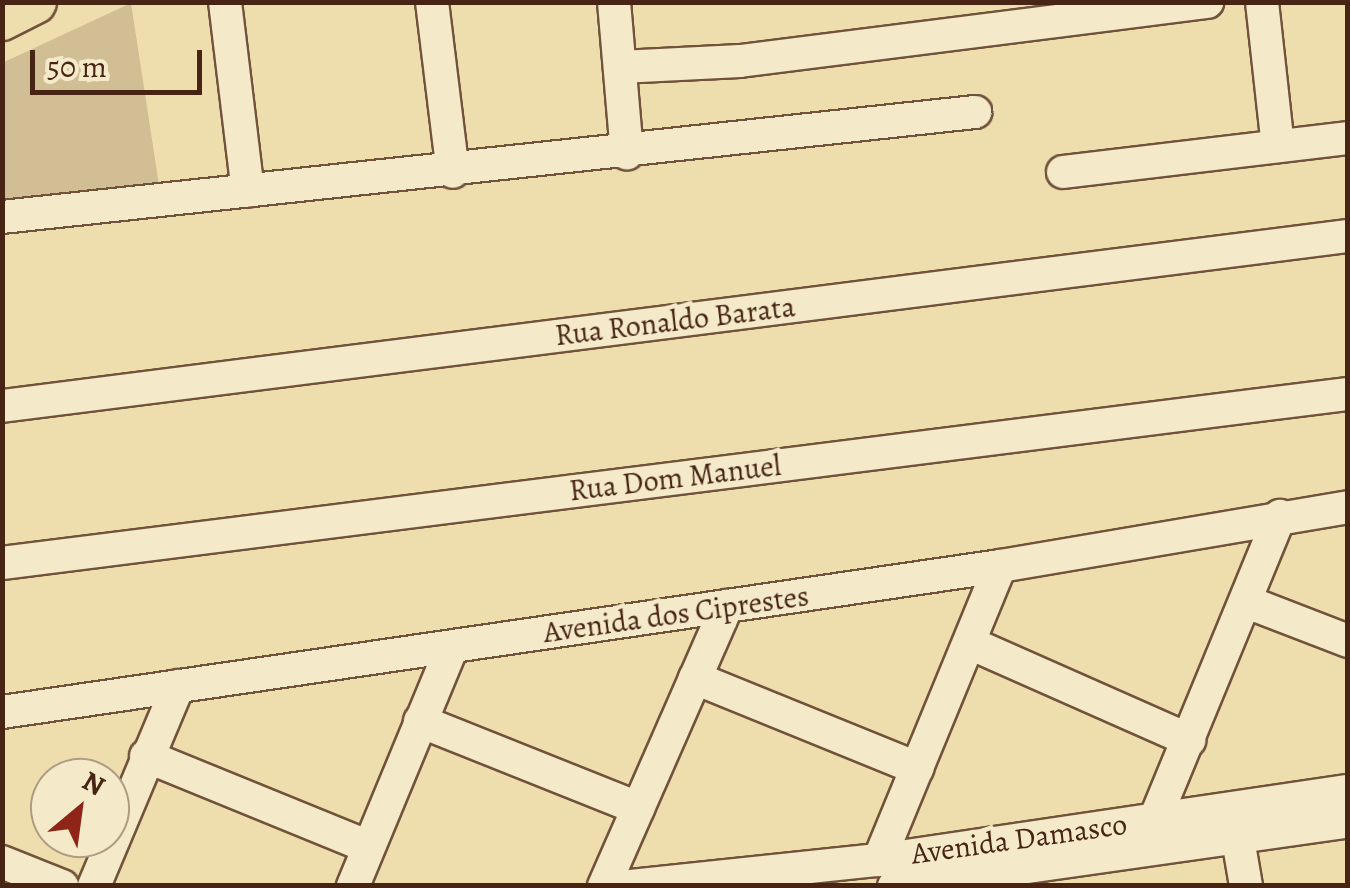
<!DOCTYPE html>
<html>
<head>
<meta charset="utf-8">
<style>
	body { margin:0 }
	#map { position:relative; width:1350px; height:888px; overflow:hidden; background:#eedeae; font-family:Alegreya,serif }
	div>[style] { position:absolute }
	.green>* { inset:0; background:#d2be94 }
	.roads { filter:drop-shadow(2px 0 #71523a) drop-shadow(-2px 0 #71523a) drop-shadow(0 2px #71523a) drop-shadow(0 -2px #71523a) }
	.minor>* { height:32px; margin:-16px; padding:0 16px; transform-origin:16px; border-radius:16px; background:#f4eaca }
	.major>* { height:42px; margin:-21px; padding:0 21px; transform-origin:21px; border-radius:21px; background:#eedeae }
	span { translate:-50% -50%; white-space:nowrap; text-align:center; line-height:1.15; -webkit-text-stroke:9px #f4eaca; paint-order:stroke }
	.street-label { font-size:30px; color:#472414 }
	.frame { position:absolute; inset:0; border:5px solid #472414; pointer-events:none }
	.north { position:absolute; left:30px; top:758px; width:100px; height:100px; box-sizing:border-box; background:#f4eaca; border:2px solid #af9b81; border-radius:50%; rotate:29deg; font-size:28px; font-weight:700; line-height:40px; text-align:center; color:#472414 }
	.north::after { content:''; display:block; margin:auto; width:35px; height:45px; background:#8f2418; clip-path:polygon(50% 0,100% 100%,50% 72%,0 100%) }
	.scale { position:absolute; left:30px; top:50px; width:172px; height:45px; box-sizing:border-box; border:5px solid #472414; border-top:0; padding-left:12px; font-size:30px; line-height:35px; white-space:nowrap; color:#472414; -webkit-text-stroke:8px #f4eaca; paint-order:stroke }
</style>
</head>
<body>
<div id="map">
	<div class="green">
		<div style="clip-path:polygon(131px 3px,161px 198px,3px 216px,2px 63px)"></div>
	</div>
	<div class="roads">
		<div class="minor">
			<div style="left:225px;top:2px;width:190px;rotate:83.1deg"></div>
			<div style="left:432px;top:2px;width:171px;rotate:83deg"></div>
			<div style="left:614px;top:2px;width:152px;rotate:85.1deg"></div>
			<div style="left:1262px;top:2px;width:145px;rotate:83.7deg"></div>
			<div style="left:620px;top:67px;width:120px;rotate:-2.9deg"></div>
			<div style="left:740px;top:61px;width:471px;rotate:-7.2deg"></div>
			<div style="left:1063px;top:172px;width:287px;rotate:-6.8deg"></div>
			<div style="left:2px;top:217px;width:979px;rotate:-6.16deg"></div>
			<div style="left:2px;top:406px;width:1357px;rotate:-7.2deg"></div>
			<div style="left:2px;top:563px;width:1357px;rotate:-7.16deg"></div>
			<div style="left:1247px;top:602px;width:108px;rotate:21.1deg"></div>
			<div style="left:970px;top:643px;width:240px;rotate:23.9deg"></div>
			<div style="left:695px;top:678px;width:240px;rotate:22.1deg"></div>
			<div style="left:2px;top:712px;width:1009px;rotate:-8.32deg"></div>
			<div style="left:1000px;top:566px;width:353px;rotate:-9.6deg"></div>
			<div style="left:420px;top:721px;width:235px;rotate:21.8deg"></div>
			<div style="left:146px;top:756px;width:239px;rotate:22.2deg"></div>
			<div style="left:1155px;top:819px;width:328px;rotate:-67.6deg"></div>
			<div style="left:1238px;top:839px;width:48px;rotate:80.3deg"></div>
			<div style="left:879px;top:860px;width:318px;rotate:-67.6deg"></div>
			<div style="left:2px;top:862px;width:65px;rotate:21.8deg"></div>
			<div style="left:94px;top:886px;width:217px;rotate:-67.2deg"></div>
			<div style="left:353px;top:886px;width:259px;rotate:-67.5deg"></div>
			<div style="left:604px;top:886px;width:306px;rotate:-66.3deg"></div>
			<div style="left:630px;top:886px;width:250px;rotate:-6deg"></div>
			<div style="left:879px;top:860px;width:474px;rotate:-8.4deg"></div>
			<div style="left:894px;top:886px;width:459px;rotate:-8.1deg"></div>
		</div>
		<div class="major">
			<div style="left:2px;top:19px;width:37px;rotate:-27deg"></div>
		</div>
	</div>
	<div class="street-label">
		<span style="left:675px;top:321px;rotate:-7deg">Rua Ronaldo Barata</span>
		<span style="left:675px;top:478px;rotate:-7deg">Rua Dom Manuel</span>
		<span style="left:676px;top:614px;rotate:-8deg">Avenida dos Ciprestes</span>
		<span style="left:1019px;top:839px;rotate:-8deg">Avenida Damasco</span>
	</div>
	<div class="frame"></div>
	<div class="north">N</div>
	<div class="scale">50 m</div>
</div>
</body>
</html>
